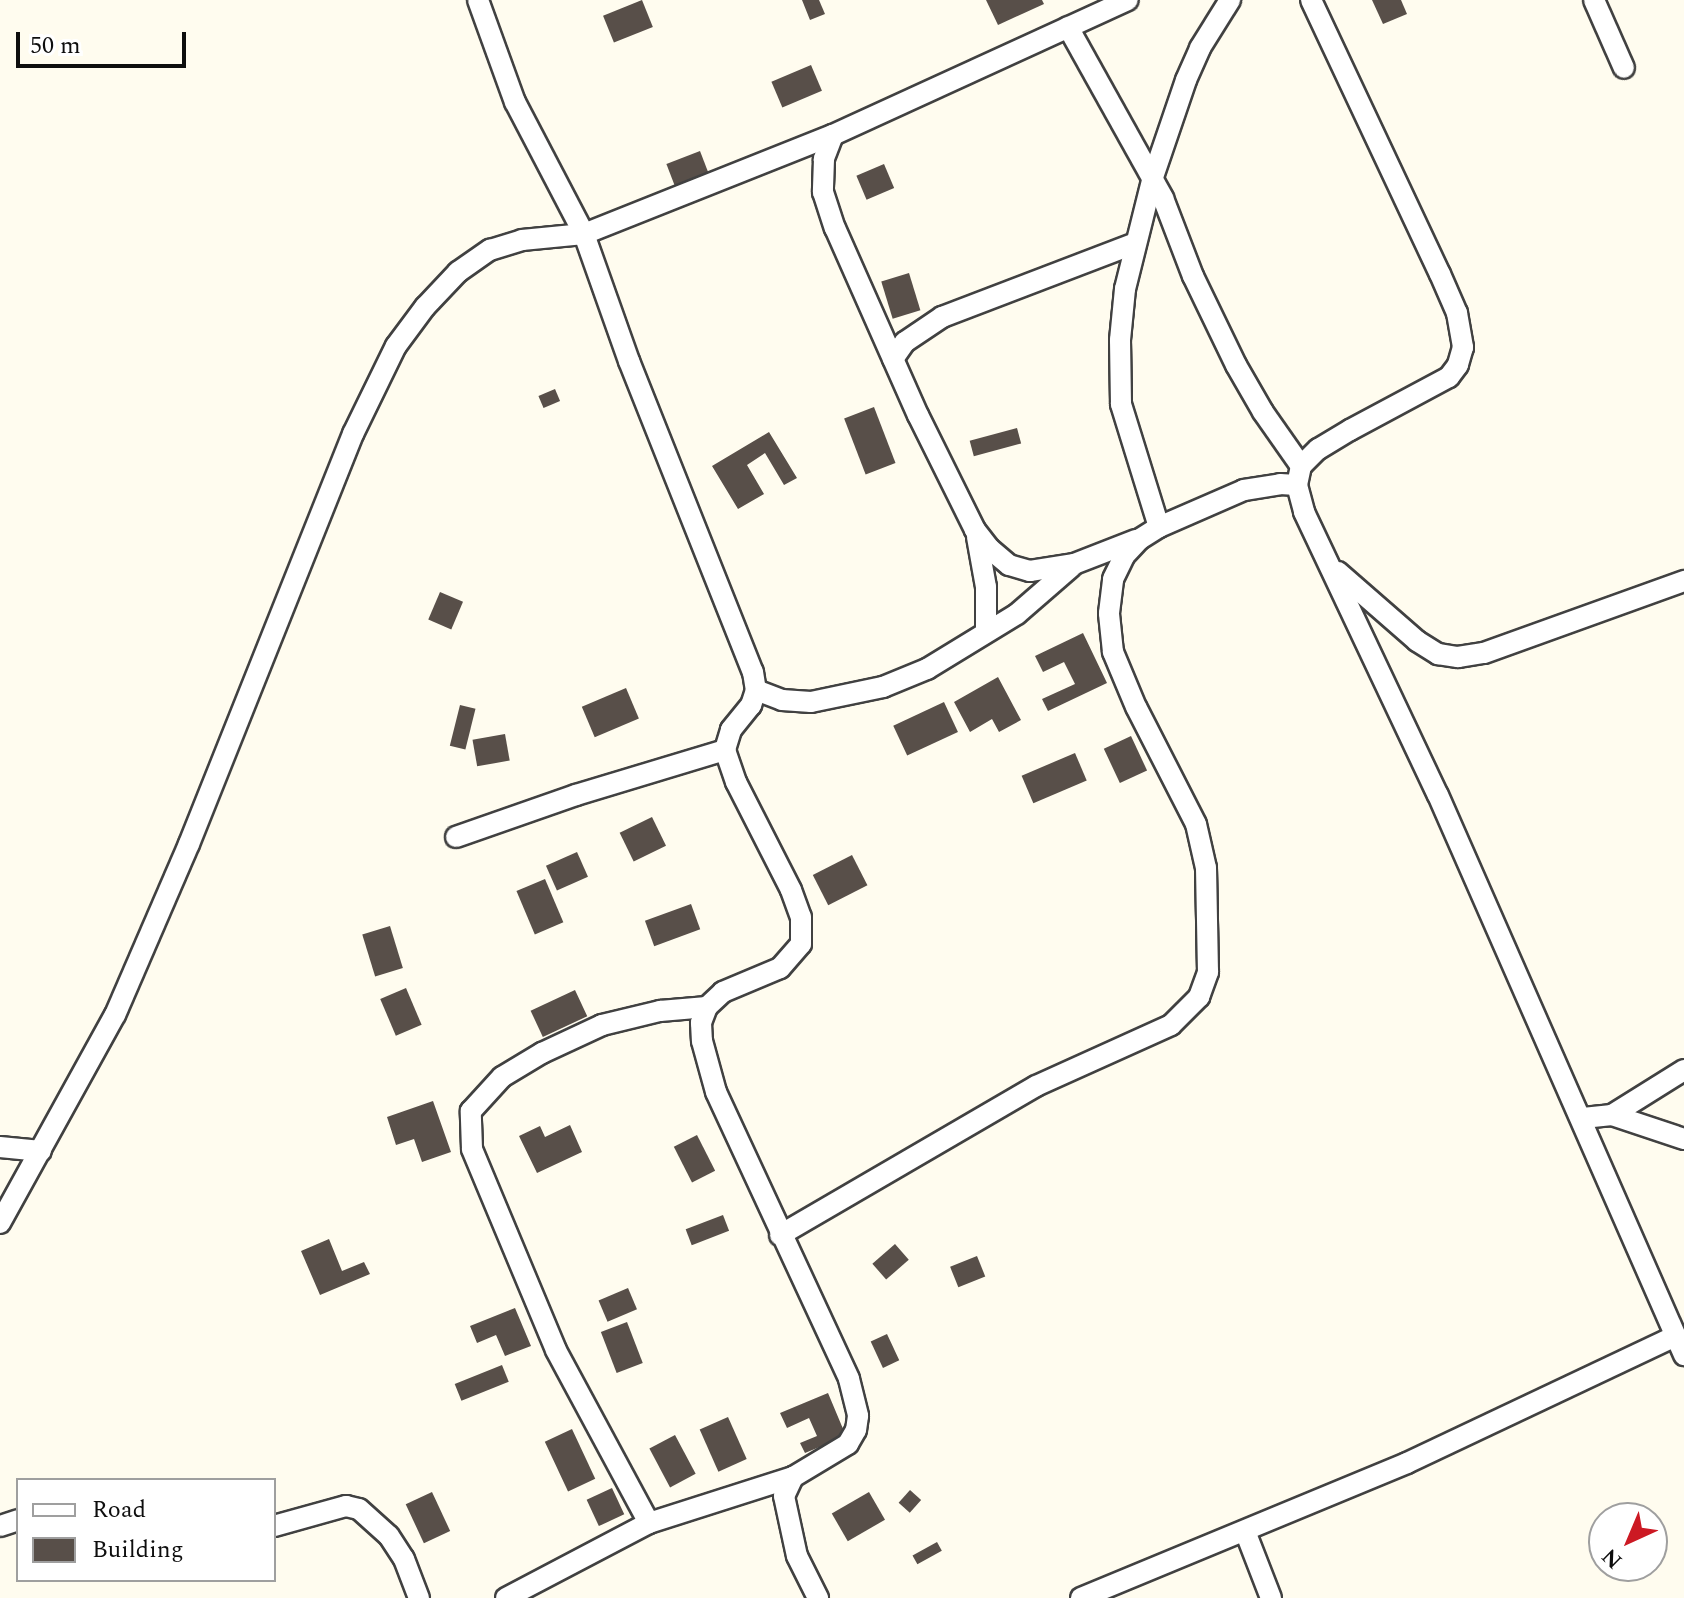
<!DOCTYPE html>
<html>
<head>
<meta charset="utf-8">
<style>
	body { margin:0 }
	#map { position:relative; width:1684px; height:1598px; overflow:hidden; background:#fffcef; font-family:Spectral,serif }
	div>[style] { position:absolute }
	.building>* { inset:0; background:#584f49; transform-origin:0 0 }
	.roads { filter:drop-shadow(2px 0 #414141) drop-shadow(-2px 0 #414141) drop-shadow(0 2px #414141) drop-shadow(0 -2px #414141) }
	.minor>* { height:20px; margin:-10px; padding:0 10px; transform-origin:10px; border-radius:10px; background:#fff }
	span { translate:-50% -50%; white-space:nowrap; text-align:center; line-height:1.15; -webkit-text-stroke:8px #fff; paint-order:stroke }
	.legend { position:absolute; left:16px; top:1478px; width:260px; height:104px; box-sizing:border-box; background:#fff; border:2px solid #9f9f9f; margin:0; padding:10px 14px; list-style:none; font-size:24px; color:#0e0e0e }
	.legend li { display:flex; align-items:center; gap:16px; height:40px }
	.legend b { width:40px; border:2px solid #9f9f9f }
	.north { position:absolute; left:1588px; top:1502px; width:80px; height:80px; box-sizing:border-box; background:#fff; border:2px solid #9f9f9f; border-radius:50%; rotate:224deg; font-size:22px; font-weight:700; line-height:32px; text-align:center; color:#0e0e0e }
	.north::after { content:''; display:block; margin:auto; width:28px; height:36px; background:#cc1923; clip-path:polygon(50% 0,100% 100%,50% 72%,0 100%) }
	.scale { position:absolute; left:16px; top:32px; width:170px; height:36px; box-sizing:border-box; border:4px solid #0e0e0e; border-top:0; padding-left:10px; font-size:24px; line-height:28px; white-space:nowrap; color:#0e0e0e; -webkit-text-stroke:6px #fff; paint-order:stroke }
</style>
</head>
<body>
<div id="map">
	<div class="building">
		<div style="left:642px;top:0;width:29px;height:42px;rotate:68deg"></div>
		<div style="clip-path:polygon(802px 0,819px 0,825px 14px,810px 20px)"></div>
		<div style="clip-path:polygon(986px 0,1042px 0,1044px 4px,998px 25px)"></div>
		<div style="clip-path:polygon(1372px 0,1401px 0,1407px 14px,1383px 24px)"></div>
		<div style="left:811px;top:65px;width:28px;height:43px;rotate:67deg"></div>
		<div style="left:700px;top:151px;width:30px;height:36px;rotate:69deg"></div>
		<div style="left:884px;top:164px;width:26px;height:30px;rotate:67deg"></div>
		<div style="left:909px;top:273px;width:39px;height:29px;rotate:73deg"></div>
		<div style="left:555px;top:389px;width:13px;height:18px;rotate:67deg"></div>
		<div style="left:874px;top:407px;width:60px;height:32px;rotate:69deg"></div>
		<div style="left:1017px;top:428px;width:16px;height:49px;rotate:75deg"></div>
		<div style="clip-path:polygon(769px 432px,797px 478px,784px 485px,765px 453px,747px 465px,764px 494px,738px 509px,712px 466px)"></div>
		<div style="left:440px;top:592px;width:25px;height:30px;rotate:23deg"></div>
		<div style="clip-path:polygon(1083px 633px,1107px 683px,1048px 711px,1042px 699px,1075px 684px,1064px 662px,1043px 672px,1035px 656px)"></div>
		<div style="clip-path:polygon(998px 677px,1021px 720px,999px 732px,992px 719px,970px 732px,954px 702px)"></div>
		<div style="left:626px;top:688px;width:33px;height:48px;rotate:67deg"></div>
		<div style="left:944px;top:702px;width:33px;height:56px;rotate:65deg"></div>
		<div style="left:460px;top:705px;width:16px;height:42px;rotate:14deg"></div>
		<div style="left:505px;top:734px;width:27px;height:33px;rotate:80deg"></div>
		<div style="left:1131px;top:736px;width:38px;height:30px;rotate:65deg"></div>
		<div style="left:1075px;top:753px;width:30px;height:58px;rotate:67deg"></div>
		<div style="left:652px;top:817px;width:32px;height:36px;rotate:64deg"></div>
		<div style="left:577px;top:852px;width:27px;height:34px;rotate:66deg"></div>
		<div style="left:852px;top:855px;width:34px;height:44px;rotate:63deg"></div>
		<div style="left:545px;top:879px;width:47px;height:31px;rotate:67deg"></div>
		<div style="left:691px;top:904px;width:27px;height:49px;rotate:70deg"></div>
		<div style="left:390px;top:926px;width:44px;height:29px;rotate:73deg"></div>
		<div style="left:406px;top:988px;width:40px;height:28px;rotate:67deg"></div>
		<div style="left:575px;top:990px;width:29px;height:49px;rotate:65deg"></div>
		<div style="clip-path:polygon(433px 1101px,451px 1152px,422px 1162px,414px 1139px,396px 1145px,387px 1117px)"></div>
		<div style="clip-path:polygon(570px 1125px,582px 1152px,537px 1173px,519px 1136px,540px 1126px,545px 1137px)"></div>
		<div style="left:697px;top:1135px;width:40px;height:26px;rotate:63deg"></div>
		<div style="left:723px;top:1215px;width:17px;height:40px;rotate:69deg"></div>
		<div style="clip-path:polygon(329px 1239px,342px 1271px,364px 1262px,370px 1274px,320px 1295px,301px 1251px)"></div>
		<div style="left:895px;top:1244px;width:21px;height:30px;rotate:49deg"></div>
		<div style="left:977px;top:1256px;width:22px;height:29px;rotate:68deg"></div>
		<div style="left:628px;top:1288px;width:23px;height:32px;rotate:67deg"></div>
		<div style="clip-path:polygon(515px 1308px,531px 1346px,505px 1356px,496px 1335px,477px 1343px,470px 1326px)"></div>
		<div style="left:627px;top:1322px;width:44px;height:28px;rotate:69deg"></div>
		<div style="left:887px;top:1334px;width:29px;height:18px;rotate:65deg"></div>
		<div style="left:502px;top:1365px;width:18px;height:51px;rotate:68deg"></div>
		<div style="clip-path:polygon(828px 1393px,846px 1436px,805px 1453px,800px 1443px,817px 1436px,809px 1418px,787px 1428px,780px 1413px)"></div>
		<div style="left:728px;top:1417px;width:46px;height:31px;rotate:66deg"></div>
		<div style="left:572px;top:1429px;width:55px;height:30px;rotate:65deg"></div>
		<div style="left:675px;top:1435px;width:44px;height:29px;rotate:62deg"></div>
		<div style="left:612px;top:1488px;width:29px;height:28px;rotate:65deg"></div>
		<div style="left:910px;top:1490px;width:15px;height:17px;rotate:42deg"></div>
		<div style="left:432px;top:1492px;width:43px;height:29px;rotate:65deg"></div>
		<div style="left:869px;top:1492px;width:32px;height:43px;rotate:60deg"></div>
		<div style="left:937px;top:1542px;width:10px;height:28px;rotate:61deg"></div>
	</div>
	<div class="roads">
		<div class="minor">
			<div style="left:478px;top:0;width:109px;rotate:70.1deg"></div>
			<div style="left:515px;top:102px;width:149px;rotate:62.4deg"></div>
			<div style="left:584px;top:234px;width:135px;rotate:70.5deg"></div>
			<div style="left:629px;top:361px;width:335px;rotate:68.3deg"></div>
			<div style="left:753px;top:672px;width:18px;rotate:81deg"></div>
			<div style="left:756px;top:690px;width:16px;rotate:108deg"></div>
			<div style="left:751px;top:705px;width:32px;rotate:129deg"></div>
			<div style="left:731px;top:730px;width:21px;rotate:107deg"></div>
			<div style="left:725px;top:750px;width:34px;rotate:71deg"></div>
			<div style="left:736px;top:782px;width:121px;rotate:63deg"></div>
			<div style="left:791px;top:890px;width:29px;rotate:70deg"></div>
			<div style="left:801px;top:917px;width:27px;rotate:90deg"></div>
			<div style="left:801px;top:944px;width:32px;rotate:131deg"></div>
			<div style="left:780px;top:968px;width:62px;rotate:157.2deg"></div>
			<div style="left:723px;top:992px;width:22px;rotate:137deg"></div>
			<div style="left:707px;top:1007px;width:17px;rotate:111deg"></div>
			<div style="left:701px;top:1023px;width:18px;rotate:87deg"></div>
			<div style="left:702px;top:1041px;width:53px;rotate:74.6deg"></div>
			<div style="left:716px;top:1092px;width:316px;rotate:65.1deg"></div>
			<div style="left:849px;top:1379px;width:38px;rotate:76deg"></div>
			<div style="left:858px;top:1416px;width:14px;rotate:98deg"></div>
			<div style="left:856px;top:1430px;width:16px;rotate:120deg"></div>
			<div style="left:848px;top:1444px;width:64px;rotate:149deg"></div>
			<div style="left:793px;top:1477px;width:21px;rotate:115deg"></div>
			<div style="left:784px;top:1496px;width:61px;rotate:77.8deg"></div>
			<div style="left:797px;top:1556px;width:47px;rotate:63.4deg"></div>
			<div style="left:1311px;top:0;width:303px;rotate:64.8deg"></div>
			<div style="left:1440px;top:274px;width:43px;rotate:66.4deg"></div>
			<div style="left:1457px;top:313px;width:35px;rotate:80deg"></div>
			<div style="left:1463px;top:347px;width:19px;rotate:106deg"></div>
			<div style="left:1458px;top:365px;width:15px;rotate:127deg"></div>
			<div style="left:1449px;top:377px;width:112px;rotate:151.8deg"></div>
			<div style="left:1350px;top:430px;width:37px;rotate:149deg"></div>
			<div style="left:1318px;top:449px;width:24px;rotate:135deg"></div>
			<div style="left:1301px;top:466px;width:19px;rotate:102deg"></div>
			<div style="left:1297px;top:485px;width:28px;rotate:75deg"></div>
			<div style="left:1304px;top:512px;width:313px;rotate:64.7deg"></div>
			<div style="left:1438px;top:795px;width:612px;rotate:66.28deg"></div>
			<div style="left:1594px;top:0;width:74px;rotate:66.2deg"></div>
			<div style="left:1068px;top:27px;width:196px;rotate:60.9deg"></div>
			<div style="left:1163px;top:198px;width:84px;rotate:69deg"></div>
			<div style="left:1193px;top:276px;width:99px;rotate:64.2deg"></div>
			<div style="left:1236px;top:365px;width:54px;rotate:60.1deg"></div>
			<div style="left:1263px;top:412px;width:66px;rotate:54.9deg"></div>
			<div style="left:833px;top:135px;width:26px;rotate:111deg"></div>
			<div style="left:824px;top:159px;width:33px;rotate:92deg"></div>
			<div style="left:823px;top:192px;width:38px;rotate:72deg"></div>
			<div style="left:835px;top:228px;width:205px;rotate:66.1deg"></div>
			<div style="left:918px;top:415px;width:128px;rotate:63.6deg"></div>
			<div style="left:975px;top:530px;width:24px;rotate:52deg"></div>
			<div style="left:990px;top:549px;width:25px;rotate:40deg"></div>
			<div style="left:1009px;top:565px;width:22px;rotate:16deg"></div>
			<div style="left:1030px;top:571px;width:45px;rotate:-9deg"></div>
			<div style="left:1074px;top:564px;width:66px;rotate:-21.2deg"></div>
			<div style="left:893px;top:359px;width:21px;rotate:-55deg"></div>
			<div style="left:905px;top:342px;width:45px;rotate:-34deg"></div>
			<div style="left:942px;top:317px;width:204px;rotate:-20.9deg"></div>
			<div style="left:1159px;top:527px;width:129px;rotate:-107.2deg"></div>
			<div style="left:1121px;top:404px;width:64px;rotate:-90.9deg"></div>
			<div style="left:1120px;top:340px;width:51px;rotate:-84.4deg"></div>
			<div style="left:1125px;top:289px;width:115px;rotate:-76deg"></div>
			<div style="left:1153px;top:177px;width:102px;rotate:-71.2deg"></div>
			<div style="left:1186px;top:80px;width:35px;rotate:-66deg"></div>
			<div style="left:1200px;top:48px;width:57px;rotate:-58deg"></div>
			<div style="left:977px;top:537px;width:51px;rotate:79.8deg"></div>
			<div style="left:986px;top:587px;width:45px;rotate:90deg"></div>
			<div style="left:1338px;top:572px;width:105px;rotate:41.1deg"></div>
			<div style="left:1417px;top:641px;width:25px;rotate:32deg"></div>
			<div style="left:1438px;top:654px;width:20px;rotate:9deg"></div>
			<div style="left:1458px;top:657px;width:26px;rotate:-9deg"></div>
			<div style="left:1484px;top:653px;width:213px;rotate:-19.8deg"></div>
			<div style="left:756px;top:690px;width:28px;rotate:21deg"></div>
			<div style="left:782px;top:700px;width:29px;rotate:4deg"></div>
			<div style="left:811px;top:702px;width:74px;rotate:-11.8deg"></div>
			<div style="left:883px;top:687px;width:48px;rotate:-22.2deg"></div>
			<div style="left:927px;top:669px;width:105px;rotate:-31.4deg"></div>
			<div style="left:1017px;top:614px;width:72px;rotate:-41deg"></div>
			<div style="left:456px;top:837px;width:127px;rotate:-19.3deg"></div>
			<div style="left:576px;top:795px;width:156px;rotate:-16.8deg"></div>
			<div style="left:1612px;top:1115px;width:76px;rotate:18.4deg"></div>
			<div style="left:1583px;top:1118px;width:29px;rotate:-6deg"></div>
			<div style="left:1612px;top:1115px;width:85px;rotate:-32deg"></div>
			<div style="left:0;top:1147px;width:41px;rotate:5.6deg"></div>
			<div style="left:0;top:1223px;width:238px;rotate:-61.1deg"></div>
			<div style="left:115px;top:1015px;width:186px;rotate:-66.6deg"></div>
			<div style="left:189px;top:844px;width:442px;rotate:-68.2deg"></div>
			<div style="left:353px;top:434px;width:98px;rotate:-64deg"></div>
			<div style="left:396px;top:346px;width:49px;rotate:-53.4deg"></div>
			<div style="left:425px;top:307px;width:48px;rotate:-46.7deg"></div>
			<div style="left:458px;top:272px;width:39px;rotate:-35deg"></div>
			<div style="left:490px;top:250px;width:34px;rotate:-17deg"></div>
			<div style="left:522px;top:240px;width:62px;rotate:-5.5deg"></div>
			<div style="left:584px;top:234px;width:268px;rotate:-21.7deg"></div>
			<div style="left:833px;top:135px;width:324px;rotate:-24.6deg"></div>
			<div style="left:780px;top:1235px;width:296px;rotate:-30.2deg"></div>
			<div style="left:1036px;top:1086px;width:148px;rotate:-24.3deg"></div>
			<div style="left:1171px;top:1025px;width:40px;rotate:-45deg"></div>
			<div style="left:1199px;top:997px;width:27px;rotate:-70deg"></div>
			<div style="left:1208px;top:972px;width:104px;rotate:-91.1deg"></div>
			<div style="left:1206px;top:868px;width:45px;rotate:-102.8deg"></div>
			<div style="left:1196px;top:824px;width:131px;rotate:-117.1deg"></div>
			<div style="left:1136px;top:707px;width:60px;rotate:-112.7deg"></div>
			<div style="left:1113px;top:652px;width:39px;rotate:-96deg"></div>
			<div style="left:1109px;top:613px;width:34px;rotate:-83deg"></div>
			<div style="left:1113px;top:579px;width:25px;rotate:-64deg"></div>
			<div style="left:1124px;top:556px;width:23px;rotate:-47deg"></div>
			<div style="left:1140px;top:539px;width:22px;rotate:-32deg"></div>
			<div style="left:1159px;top:527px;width:93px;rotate:-23.5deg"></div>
			<div style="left:1244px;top:490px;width:36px;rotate:-9deg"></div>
			<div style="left:1280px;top:484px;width:17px;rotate:3deg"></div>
			<div style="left:649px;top:1523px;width:196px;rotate:-118.3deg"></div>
			<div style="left:556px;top:1350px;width:218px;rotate:-112.7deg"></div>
			<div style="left:472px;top:1149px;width:38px;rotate:-92deg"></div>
			<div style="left:471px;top:1111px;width:46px;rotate:-47.6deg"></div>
			<div style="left:502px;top:1077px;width:47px;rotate:-31deg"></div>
			<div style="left:542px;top:1053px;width:66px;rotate:-25deg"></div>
			<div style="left:602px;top:1025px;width:60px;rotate:-13.6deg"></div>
			<div style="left:660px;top:1011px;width:47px;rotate:-4.9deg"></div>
			<div style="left:0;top:1526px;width:19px;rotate:-18deg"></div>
			<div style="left:274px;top:1526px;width:75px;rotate:-15.5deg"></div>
			<div style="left:346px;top:1506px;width:13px;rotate:13deg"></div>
			<div style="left:359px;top:1509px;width:40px;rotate:42deg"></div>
			<div style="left:389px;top:1536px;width:27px;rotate:57deg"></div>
			<div style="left:404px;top:1559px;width:42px;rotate:69deg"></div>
			<div style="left:1245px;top:1531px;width:72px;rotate:68.8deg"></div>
			<div style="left:506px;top:1598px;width:161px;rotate:-27.7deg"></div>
			<div style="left:649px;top:1523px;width:151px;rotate:-17.7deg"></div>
			<div style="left:1081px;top:1598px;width:353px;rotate:-22.5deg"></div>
			<div style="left:1407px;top:1463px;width:297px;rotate:-25.3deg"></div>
		</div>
	</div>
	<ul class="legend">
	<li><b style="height:10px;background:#fff"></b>Road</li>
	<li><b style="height:22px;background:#584f49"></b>Building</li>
	</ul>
	<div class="north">N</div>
	<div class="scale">50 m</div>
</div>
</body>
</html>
